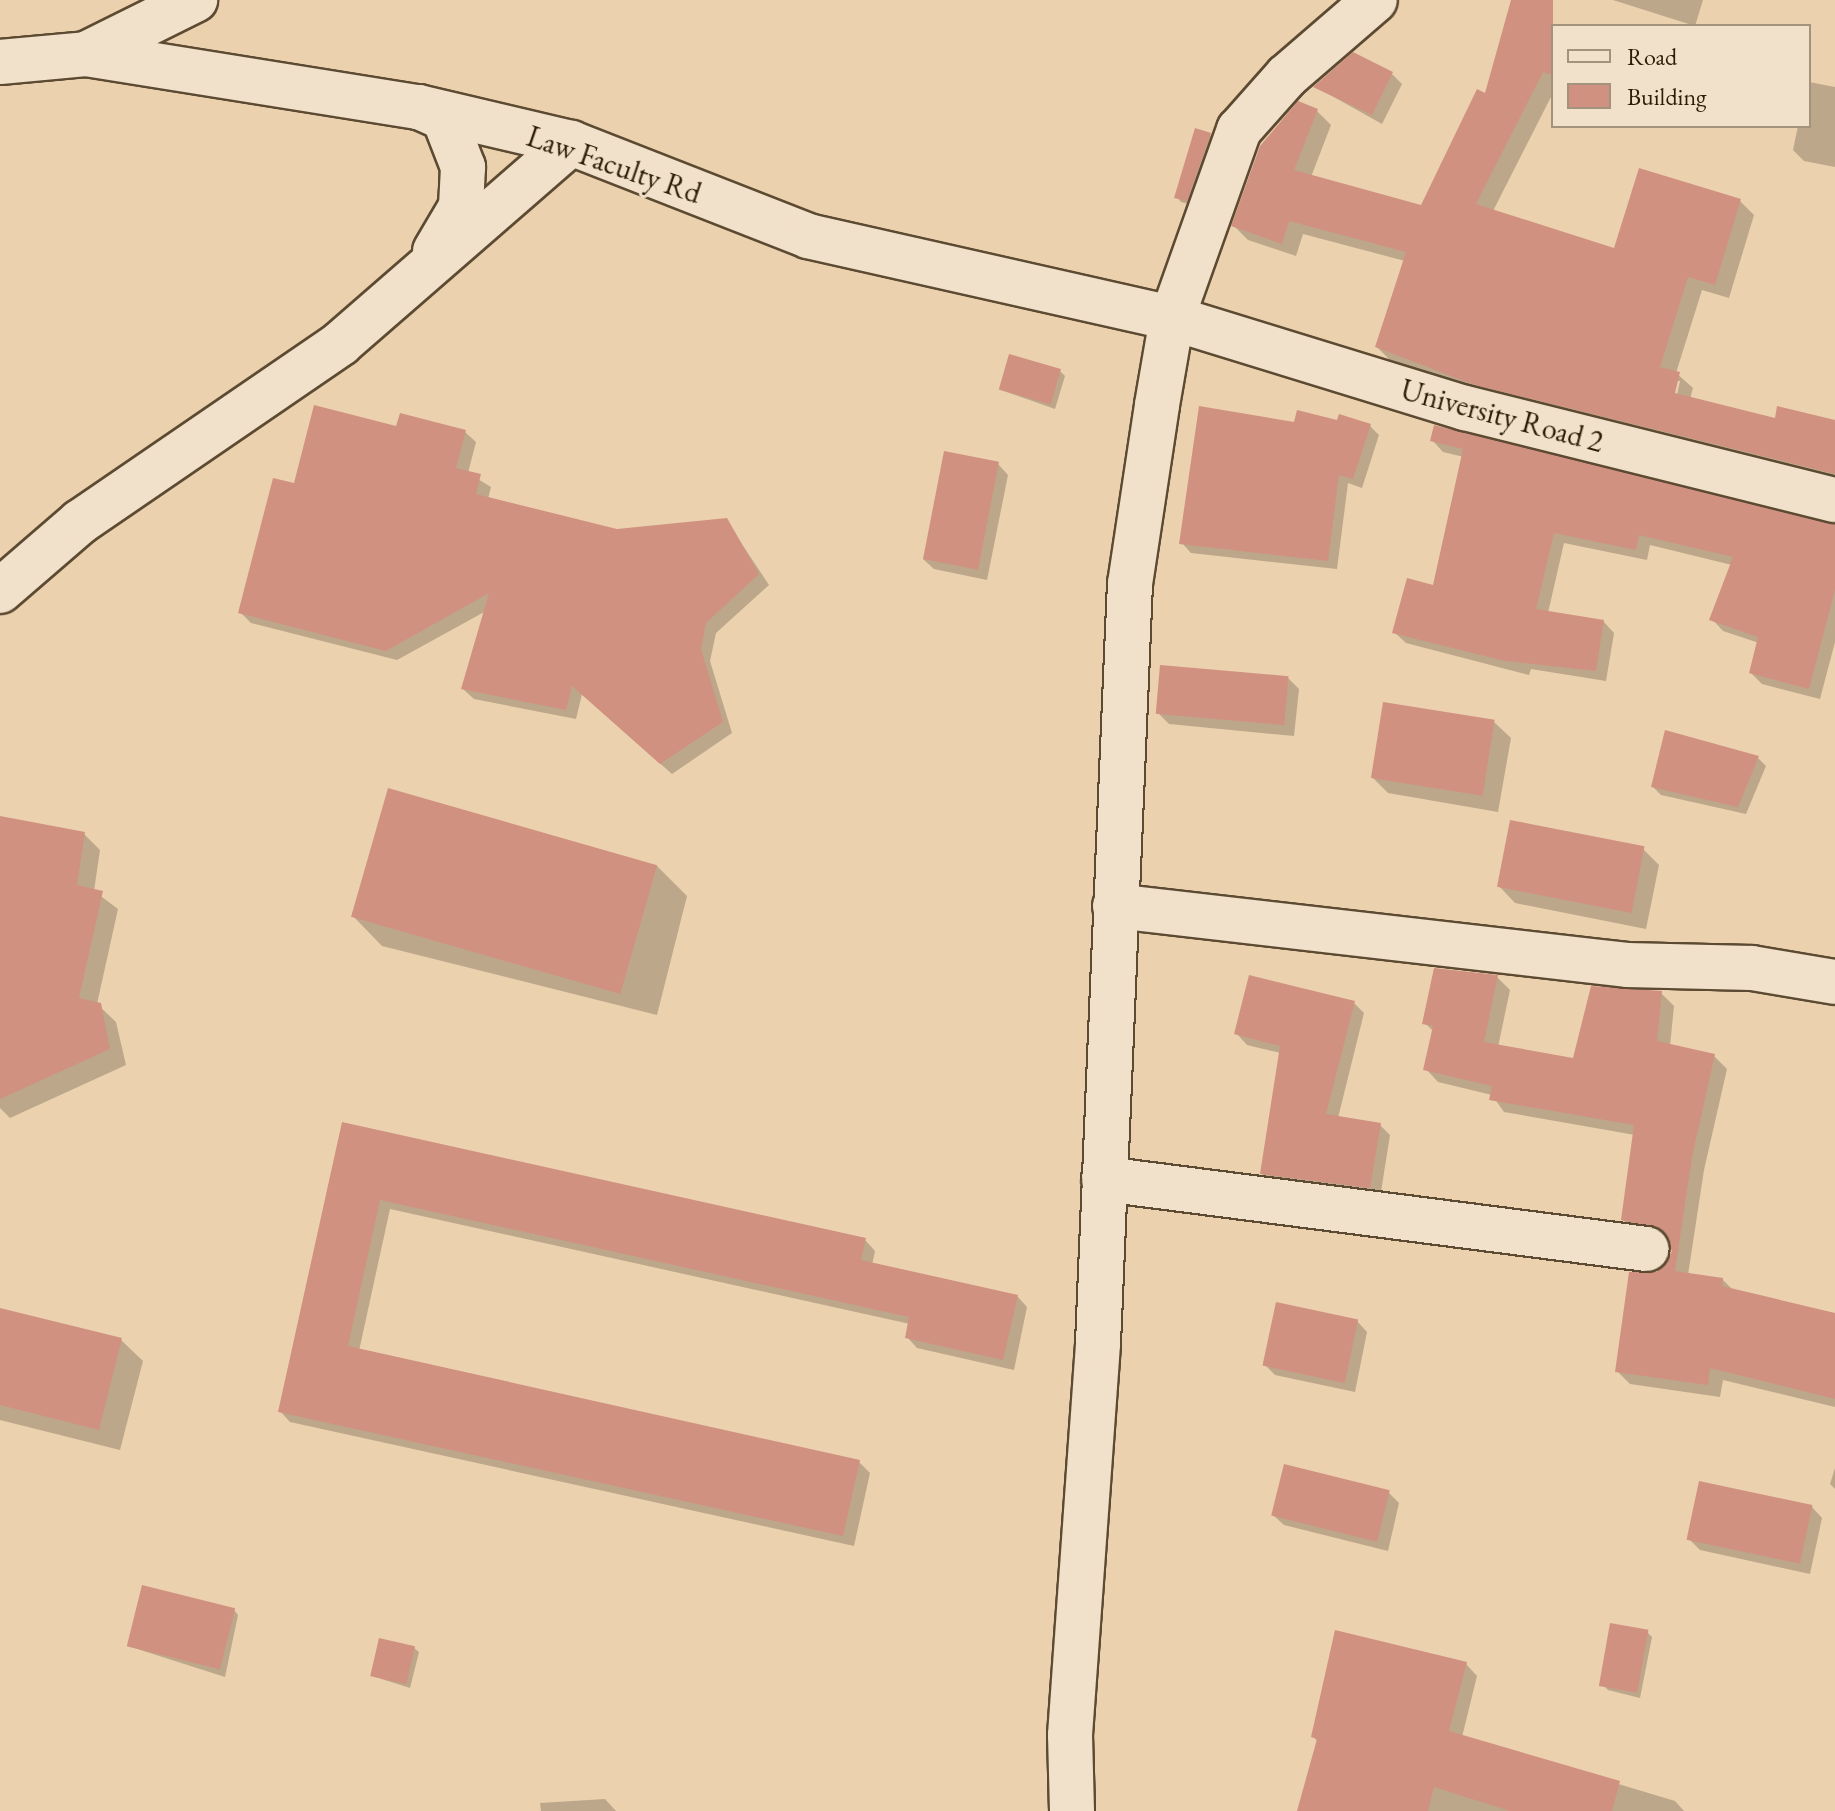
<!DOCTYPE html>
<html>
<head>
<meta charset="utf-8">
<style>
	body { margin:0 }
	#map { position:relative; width:1835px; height:1811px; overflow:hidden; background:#ebd1ad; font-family:"EB Garamond",serif }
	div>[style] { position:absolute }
	.shadow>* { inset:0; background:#0003 }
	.building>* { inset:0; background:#d19180; transform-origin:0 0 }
	.roads { filter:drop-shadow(2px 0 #5c4a32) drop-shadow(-2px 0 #5c4a32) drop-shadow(0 2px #5c4a32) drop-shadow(0 -2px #5c4a32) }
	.minor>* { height:44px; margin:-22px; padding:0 22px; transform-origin:22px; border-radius:22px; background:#f2e1ca }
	span { translate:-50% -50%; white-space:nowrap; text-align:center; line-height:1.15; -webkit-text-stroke:6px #f2e1ca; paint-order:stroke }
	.street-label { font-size:30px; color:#2c1d09 }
	.legend { position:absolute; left:1551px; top:24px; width:260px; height:104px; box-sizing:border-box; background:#f2e1ca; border:2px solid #a3937d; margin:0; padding:10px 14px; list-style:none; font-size:24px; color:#2c1d09 }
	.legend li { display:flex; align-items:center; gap:16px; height:40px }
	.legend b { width:40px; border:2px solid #a3937d }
</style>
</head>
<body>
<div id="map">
	<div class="shadow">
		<div style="clip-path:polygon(1613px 0,1703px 0,1695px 26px)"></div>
		<div style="clip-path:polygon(evenodd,1553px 27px,1553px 93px,1493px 211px,1615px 251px,1740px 201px,1754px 215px,1729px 298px,1702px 290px,1676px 373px,1693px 388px,1690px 399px,1776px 421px,1835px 422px,1835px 484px,1462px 389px,1454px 381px,1391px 361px,1377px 347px,1405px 261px,1303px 234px,1296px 256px,1248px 240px,1234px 226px,1317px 111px,1331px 125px,1311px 177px,1422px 208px,1486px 96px,1553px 27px,1676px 381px,1680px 381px,1675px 404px,1671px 403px,1676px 381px)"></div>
		<div style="clip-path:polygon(1391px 73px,1402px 84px,1382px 124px,1316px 87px)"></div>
		<div style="clip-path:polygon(1809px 82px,1835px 87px,1835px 167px,1804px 161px,1793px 150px,1798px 126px,1809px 126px)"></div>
		<div style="clip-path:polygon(1210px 135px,1215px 139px,1192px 205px,1181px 202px,1177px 197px)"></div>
		<div style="clip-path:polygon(1060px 371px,1065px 376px,1055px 409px,1001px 390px)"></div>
		<div style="clip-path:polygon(1338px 422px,1370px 426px,1379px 435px,1362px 488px,1348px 483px,1337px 569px,1191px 553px,1182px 543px,1295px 424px)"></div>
		<div style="clip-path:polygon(398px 429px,465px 432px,476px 442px,468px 473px,491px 487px,488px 499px,617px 531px,726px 520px,769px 585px,716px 633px,710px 661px,732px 733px,672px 774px,582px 694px,576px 719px,474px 699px,463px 689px,486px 611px,397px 660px,251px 623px,241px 613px,295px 485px)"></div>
		<div style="clip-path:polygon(1432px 440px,1835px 525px,1835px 642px,1820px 699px,1762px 684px,1751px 673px,1759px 643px,1723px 631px,1712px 619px,1732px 565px,1650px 545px,1647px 560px,1564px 543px,1548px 613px,1603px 621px,1614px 633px,1606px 681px,1531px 669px,1529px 675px,1406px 643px,1394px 632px,1435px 587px,1464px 457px,1443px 452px)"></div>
		<div style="clip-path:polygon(998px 464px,1008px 475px,987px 580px,934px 569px,923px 559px)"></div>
		<div style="clip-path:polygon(1288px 678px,1299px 689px,1294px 736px,1169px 724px,1158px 713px)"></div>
		<div style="clip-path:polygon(1494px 722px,1511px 738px,1498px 812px,1388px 793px,1372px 777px)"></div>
		<div style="clip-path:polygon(1758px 758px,1766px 766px,1746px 814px,1661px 795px,1653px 787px)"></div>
		<div style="clip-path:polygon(0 818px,84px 834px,100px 850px,94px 891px,118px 909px,97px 1004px,116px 1022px,126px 1065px,10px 1118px,0 1108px)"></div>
		<div style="clip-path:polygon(1643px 849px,1659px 865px,1646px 929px,1515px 903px,1499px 886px)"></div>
		<div style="clip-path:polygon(657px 866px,687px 896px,657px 1015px,382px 946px,352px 915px)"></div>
		<div style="clip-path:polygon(1497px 977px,1510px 990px,1498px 1047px,1574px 1060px,1661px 993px,1674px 1006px,1670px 1046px,1714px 1056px,1727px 1069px,1704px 1170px,1688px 1275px,1722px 1279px,1733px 1290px,1835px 1315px,1835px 1407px,1723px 1380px,1720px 1397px,1630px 1384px,1617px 1371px,1658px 1274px,1674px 1252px,1668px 1239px,1636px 1233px,1623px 1220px,1635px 1135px,1504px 1112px,1492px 1095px,1438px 1082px,1426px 1069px,1434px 1032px,1425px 1023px)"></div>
		<div style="clip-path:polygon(1354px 1003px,1364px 1013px,1338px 1118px,1380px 1125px,1390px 1135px,1380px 1198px,1273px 1184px,1262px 1173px,1281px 1053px,1247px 1045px,1237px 1034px)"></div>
		<div style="clip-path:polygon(343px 1125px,865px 1240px,875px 1251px,872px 1265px,1017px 1296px,1027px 1307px,1014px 1370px,917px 1348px,907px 1337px,910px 1324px,390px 1209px,359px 1351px,859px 1462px,870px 1473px,854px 1546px,290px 1422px,280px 1411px)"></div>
		<div style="clip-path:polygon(0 1310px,121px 1340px,143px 1361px,120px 1450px,0 1420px)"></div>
		<div style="clip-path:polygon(1357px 1321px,1367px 1332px,1355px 1392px,1275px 1375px,1264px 1364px)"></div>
		<div style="clip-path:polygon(1835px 1468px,1835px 1489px,1830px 1484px)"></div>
		<div style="clip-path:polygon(1389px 1493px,1399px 1503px,1388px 1551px,1284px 1525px,1273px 1515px)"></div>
		<div style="clip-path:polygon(1812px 1507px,1822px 1518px,1810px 1574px,1700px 1550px,1689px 1539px)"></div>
		<div style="clip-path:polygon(234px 1610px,238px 1615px,225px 1677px,128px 1646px)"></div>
		<div style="clip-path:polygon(1647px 1632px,1652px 1637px,1640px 1698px,1608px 1690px,1603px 1685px)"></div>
		<div style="clip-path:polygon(414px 1648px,419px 1652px,410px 1688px,372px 1676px)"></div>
		<div style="clip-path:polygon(1466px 1664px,1477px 1676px,1462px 1737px,1675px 1801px,1684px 1811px,1299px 1811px,1318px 1742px,1313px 1736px)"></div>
		<div style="clip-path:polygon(605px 1799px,616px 1811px,541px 1811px,540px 1803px)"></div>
	</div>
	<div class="building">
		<div style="clip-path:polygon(1511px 0,1553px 0,1553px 75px,1543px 72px,1476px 204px,1614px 248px,1639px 168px,1741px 199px,1715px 285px,1688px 277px,1660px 367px,1680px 372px,1675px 393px,1775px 418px,1777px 406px,1835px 420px,1835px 474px,1472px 384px,1375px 347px,1406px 252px,1289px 221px,1282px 244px,1231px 226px,1260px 146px,1298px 101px,1318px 109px,1294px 170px,1421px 205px,1477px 89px,1485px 93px)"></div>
		<div style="clip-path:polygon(1353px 52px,1393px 72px,1372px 115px,1313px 87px)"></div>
		<div style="clip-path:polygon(1195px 128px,1211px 133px,1187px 201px,1174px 198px)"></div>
		<div style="left:1009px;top:354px;width:54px;height:37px;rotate:16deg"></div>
		<div style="clip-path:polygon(314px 405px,396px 426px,400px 413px,466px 430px,456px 468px,481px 474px,476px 494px,617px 529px,727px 518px,759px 574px,706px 623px,701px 649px,723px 722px,660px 764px,572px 686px,566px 710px,461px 689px,489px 593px,386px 651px,238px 613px,273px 478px,294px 483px)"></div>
		<div style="clip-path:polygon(1199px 406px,1294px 422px,1297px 410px,1337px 420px,1339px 414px,1371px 424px,1353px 479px,1339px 475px,1328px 561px,1179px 544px)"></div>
		<div style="clip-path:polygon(1434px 425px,1835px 524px,1835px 590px,1809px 689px,1749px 673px,1758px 637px,1709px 620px,1733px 557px,1639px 535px,1636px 550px,1554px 533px,1536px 609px,1604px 620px,1596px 671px,1505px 661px,1392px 633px,1407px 578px,1433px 585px,1463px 449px,1430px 441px)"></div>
		<div style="left:944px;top:451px;width:56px;height:110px;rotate:11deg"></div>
		<div style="left:1160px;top:665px;width:129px;height:49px;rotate:5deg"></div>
		<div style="left:1383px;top:702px;width:113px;height:77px;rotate:9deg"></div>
		<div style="clip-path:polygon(1665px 730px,1759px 756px,1738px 807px,1651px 787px)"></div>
		<div style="left:388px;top:788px;width:280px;height:134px;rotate:16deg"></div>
		<div style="clip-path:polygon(0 816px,85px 832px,77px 885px,103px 891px,79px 998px,101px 1003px,110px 1049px,0 1099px)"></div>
		<div style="left:1510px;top:820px;width:137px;height:68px;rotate:11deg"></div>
		<div style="clip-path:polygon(1434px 968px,1498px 975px,1484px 1042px,1573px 1058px,1591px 986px,1662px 991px,1657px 1041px,1715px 1054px,1692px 1157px,1675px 1271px,1723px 1278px,1722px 1286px,1835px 1313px,1835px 1399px,1710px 1368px,1708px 1385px,1615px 1372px,1629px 1272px,1657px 1272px,1672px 1251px,1661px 1229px,1621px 1220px,1634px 1125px,1489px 1100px,1492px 1086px,1423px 1070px,1433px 1026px,1422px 1024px)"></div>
		<div style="clip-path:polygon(1249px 975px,1355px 1001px,1326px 1114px,1381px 1123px,1370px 1188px,1260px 1174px,1280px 1046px,1234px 1034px)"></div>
		<div style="clip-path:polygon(342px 1122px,866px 1238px,861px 1260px,1018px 1295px,1003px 1360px,905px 1338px,909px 1317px,380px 1200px,348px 1346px,860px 1460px,843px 1536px,278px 1412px)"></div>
		<div style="left:1276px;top:1302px;width:84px;height:65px;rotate:12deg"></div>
		<div style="clip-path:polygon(0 1308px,122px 1338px,99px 1430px,0 1405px)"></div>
		<div style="left:1284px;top:1464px;width:109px;height:53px;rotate:14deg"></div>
		<div style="left:1699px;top:1481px;width:116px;height:60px;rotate:12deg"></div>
		<div style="left:142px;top:1585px;width:96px;height:63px;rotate:14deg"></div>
		<div style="left:1610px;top:1623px;width:39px;height:64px;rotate:10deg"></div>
		<div style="clip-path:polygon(1335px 1630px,1467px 1662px,1449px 1731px,1620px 1781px,1612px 1811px,1510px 1811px,1434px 1787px,1428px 1811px,1297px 1811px,1317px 1739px,1311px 1737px)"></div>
		<div style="left:379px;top:1638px;width:37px;height:39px;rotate:13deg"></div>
	</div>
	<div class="roads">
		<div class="minor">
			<div style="left:86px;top:54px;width:122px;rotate:-26.4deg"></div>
			<div style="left:0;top:62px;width:86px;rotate:-5.3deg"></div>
			<div style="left:86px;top:54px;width:336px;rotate:9.1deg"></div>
			<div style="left:418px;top:107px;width:157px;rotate:13.2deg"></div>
			<div style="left:571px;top:143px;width:255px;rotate:21.4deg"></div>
			<div style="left:808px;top:236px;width:373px;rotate:12.7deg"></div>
			<div style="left:1172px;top:318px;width:307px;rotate:17.1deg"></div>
			<div style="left:1465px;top:408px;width:381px;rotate:14deg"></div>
			<div style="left:419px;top:107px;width:27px;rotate:24deg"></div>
			<div style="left:444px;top:118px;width:53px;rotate:68.8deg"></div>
			<div style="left:463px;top:167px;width:40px;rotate:92.9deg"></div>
			<div style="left:461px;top:207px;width:51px;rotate:120.6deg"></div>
			<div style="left:0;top:591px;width:106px;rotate:-40.8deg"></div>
			<div style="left:80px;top:522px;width:316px;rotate:-34.4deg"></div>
			<div style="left:341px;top:343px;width:305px;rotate:-41deg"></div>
			<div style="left:1115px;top:906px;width:515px;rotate:6.57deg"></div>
			<div style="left:1627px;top:965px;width:125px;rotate:1.4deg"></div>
			<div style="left:1752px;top:968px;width:84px;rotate:9.6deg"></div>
			<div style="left:1104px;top:1179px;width:547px;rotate:7.35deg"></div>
			<div style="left:1072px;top:1811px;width:76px;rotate:-91.5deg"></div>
			<div style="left:1070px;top:1735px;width:393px;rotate:-85.9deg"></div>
			<div style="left:1098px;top:1343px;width:760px;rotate:-87.59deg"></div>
			<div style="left:1130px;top:584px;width:181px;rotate:-81.4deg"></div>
			<div style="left:1157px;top:405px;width:88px;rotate:-80.2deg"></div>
			<div style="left:1172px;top:318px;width:200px;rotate:-70.4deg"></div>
			<div style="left:1239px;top:130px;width:72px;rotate:-48.4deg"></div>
			<div style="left:1287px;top:76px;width:116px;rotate:-40.8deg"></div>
		</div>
	</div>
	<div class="street-label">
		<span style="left:614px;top:165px;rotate:19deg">Law Faculty Rd</span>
		<span style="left:1502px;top:416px;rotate:15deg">University Road 2</span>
	</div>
	<ul class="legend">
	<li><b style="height:10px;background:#f2e1ca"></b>Road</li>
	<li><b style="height:22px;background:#d19180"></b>Building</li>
	</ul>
</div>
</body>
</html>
